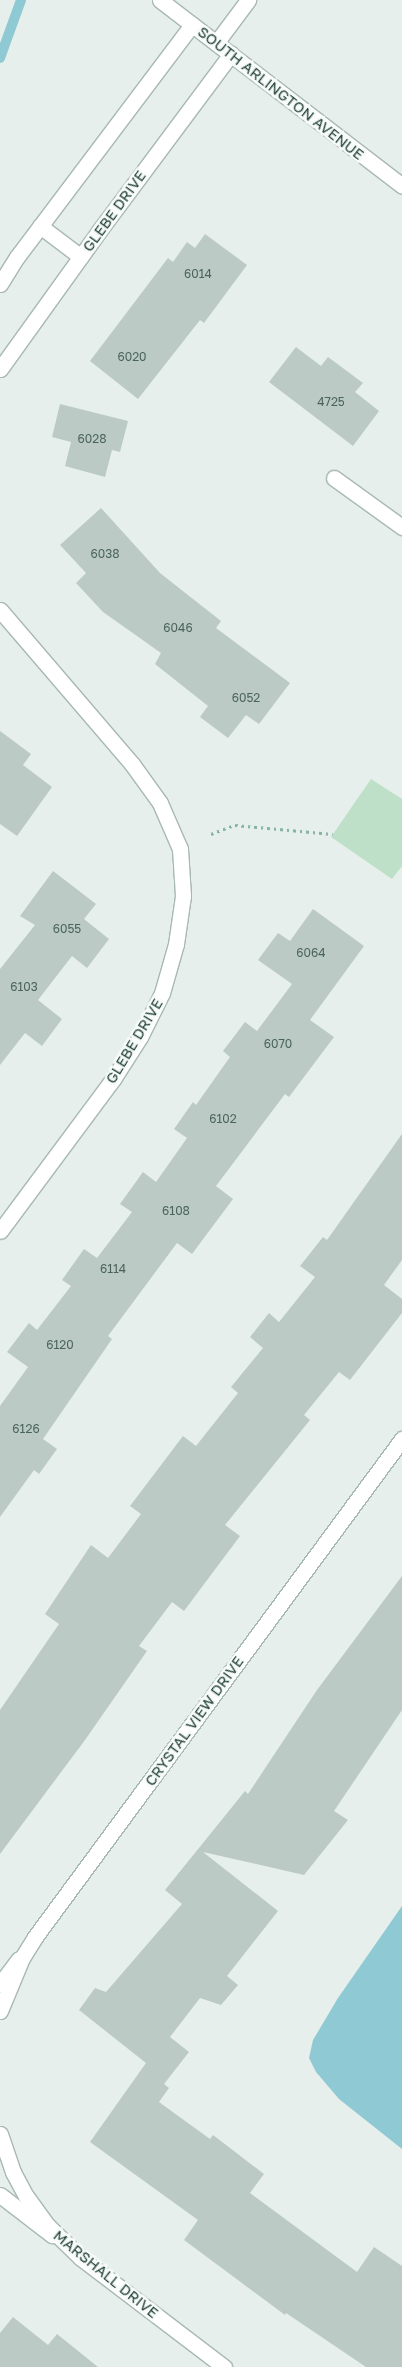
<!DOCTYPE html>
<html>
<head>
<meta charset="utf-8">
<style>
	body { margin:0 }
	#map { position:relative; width:402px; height:2367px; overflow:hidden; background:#e6efeb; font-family:"Golos Text",sans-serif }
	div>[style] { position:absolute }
	.green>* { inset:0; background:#bfe0c8 }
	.water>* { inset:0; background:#8ec9d4 }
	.stream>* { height:10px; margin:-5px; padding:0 5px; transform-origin:5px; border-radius:5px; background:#8ec9d4 }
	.building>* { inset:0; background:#bbcac4 }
	.path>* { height:3px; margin-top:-1.5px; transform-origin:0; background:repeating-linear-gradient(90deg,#86b3a5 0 2.5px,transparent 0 6.5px) }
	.roads { filter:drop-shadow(1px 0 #a8b8b2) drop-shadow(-1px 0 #a8b8b2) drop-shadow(0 1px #a8b8b2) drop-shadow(0 -1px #a8b8b2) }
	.lane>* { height:15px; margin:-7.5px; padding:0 7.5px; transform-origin:7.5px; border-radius:7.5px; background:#fff }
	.street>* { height:15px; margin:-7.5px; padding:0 7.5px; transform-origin:7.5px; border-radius:7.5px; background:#fff }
	.secondary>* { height:15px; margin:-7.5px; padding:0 7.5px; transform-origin:7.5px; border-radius:7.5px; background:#fff }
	span { translate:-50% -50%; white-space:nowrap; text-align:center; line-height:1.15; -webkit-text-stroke:5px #f7fbf9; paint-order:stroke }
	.number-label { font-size:12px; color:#4a645c }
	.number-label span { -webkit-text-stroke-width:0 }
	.street-label { font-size:15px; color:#24423a }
</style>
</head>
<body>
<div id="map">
	<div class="green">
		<div style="clip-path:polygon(371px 779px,402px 799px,402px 866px,392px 879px,331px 837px)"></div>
	</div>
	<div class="water">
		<div style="clip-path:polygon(402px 1906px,402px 2149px,339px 2099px,316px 2072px,309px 2058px,313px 2040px,338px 1998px)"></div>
	</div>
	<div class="stream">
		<div style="left:0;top:58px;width:62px;rotate:-70.1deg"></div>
	</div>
	<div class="building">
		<div style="clip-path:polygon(205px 234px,247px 265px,204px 323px,200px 320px,138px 399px,90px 361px,168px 258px,173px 262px,187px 242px,195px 248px)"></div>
		<div style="clip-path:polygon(296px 347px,321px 366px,328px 357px,363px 383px,355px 392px,379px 411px,353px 446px,269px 382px)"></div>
		<div style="clip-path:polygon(60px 404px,128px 421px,120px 452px,112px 450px,105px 477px,65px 466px,71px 442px,52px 437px)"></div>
		<div style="clip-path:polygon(101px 508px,160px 573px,221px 621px,216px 628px,290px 683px,259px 724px,246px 715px,228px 738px,200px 717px,208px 706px,155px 664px,161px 653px,103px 612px,76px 583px,86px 573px,60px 545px)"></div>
		<div style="clip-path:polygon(0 731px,31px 754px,23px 765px,52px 787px,17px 836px,0 824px)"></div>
		<div style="clip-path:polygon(53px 871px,96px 904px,84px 919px,109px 939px,87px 968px,72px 956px,38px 1000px,62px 1019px,42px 1046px,25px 1033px,0 1065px,0 969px,35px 925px,20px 916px)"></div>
		<div style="clip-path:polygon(313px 909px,364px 946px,310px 1020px,334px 1037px,289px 1097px,285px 1094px,216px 1186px,233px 1199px,192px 1254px,177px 1243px,108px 1336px,112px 1339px,43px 1439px,57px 1449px,39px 1474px,34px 1470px,0 1517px,0 1406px,28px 1367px,7px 1352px,29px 1323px,37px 1330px,71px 1286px,62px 1280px,84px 1249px,97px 1258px,132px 1212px,120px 1204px,143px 1172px,156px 1182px,187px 1138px,174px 1129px,193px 1102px,196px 1105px,230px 1057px,223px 1051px,245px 1022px,257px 1031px,292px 984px,258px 960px,278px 933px,290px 941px)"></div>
		<div style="clip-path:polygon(402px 1134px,402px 1260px,384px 1285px,402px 1299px,402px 1313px,350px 1380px,339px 1372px,304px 1415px,310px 1420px,225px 1525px,240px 1536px,184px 1611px,172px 1602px,139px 1646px,147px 1651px,85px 1740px,0 1854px,0 1710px,59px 1624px,45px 1614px,91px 1545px,108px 1558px,141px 1514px,130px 1506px,183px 1436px,196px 1446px,238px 1393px,231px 1387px,263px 1348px,250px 1337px,269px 1313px,279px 1322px,315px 1277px,300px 1266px,323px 1237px,327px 1240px)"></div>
		<div style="clip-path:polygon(402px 1576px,402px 1710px,334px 1811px,348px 1820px,304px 1875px,203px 1852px,278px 1911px,227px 1976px,238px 1985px,221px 2005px,200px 1998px,170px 2037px,189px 2052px,164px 2084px,169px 2088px,159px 2102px,210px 2139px,213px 2135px,264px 2174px,250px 2193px,357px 2272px,374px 2247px,402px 2266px,402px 2367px,366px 2367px,286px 2313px,285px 2315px,184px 2240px,198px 2220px,90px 2142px,146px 2063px,79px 2010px,95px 1988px,106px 1992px,182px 1904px,165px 1890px,245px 1791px,248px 1794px,317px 1690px)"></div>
		<div style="clip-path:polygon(13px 2317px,48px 2345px,57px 2334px,98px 2367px,0 2367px,0 2333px)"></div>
	</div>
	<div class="path">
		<div style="left:211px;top:834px;width:26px;rotate:-21deg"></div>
		<div style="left:235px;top:825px;width:98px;rotate:5.2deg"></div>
	</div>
	<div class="roads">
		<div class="lane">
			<div style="left:40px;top:226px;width:51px;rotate:37.1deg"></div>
			<div style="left:334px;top:478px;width:84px;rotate:35.8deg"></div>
			<div style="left:0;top:1984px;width:31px;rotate:-53deg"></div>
			<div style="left:0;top:2195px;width:66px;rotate:37.6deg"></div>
		</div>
		<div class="street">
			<div style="left:216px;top:43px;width:54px;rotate:-53.3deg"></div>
			<div style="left:0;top:284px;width:32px;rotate:-58deg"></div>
			<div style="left:17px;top:257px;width:291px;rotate:-53deg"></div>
			<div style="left:0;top:369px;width:170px;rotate:-54.3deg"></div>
			<div style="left:99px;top:231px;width:221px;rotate:-53.3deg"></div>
			<div style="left:0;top:610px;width:203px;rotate:49.4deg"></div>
			<div style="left:132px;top:764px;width:48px;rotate:54.3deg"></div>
			<div style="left:160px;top:803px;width:50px;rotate:66.5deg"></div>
			<div style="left:180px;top:849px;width:47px;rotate:86.3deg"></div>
			<div style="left:183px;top:896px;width:49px;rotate:98.3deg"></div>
			<div style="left:176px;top:944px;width:51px;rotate:105.9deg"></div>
			<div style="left:162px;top:993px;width:49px;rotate:116.6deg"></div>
			<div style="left:140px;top:1037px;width:50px;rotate:122.7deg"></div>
			<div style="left:113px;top:1079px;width:189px;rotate:126.6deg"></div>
			<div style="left:0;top:2011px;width:57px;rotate:-67.5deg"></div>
			<div style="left:22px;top:1958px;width:25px;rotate:-58deg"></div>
			<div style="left:35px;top:1937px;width:619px;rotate:-53.61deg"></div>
			<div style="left:0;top:2134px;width:40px;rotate:71.1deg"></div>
			<div style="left:13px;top:2172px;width:27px;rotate:62deg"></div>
			<div style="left:26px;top:2196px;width:37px;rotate:54deg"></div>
			<div style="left:48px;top:2226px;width:46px;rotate:44.1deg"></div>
			<div style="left:81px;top:2258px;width:180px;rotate:37.3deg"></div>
		</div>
		<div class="secondary">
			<div style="left:160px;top:0;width:305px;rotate:37.5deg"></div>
		</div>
	</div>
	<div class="number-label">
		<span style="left:198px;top:274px">6014</span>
		<span style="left:132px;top:357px">6020</span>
		<span style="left:331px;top:402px">4725</span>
		<span style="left:92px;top:439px">6028</span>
		<span style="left:105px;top:554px">6038</span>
		<span style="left:178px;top:628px">6046</span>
		<span style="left:246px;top:698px">6052</span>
		<span style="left:67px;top:929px">6055</span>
		<span style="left:311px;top:953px">6064</span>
		<span style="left:24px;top:987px">6103</span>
		<span style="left:278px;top:1044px">6070</span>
		<span style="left:223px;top:1119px">6102</span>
		<span style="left:176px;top:1211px">6108</span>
		<span style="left:113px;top:1269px">6114</span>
		<span style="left:60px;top:1345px">6120</span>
		<span style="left:26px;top:1429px">6126</span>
	</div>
	<div class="street-label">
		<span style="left:281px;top:93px;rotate:38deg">SOUTH ARLINGTON AVENUE</span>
		<span style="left:114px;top:211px;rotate:-54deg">GLEBE DRIVE</span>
		<span style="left:134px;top:1041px;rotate:-59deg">GLEBE DRIVE</span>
		<span style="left:194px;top:1721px;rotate:-54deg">CRYSTAL VIEW DRIVE</span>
		<span style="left:106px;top:2274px;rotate:39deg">MARSHALL DRIVE</span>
	</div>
</div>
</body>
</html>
